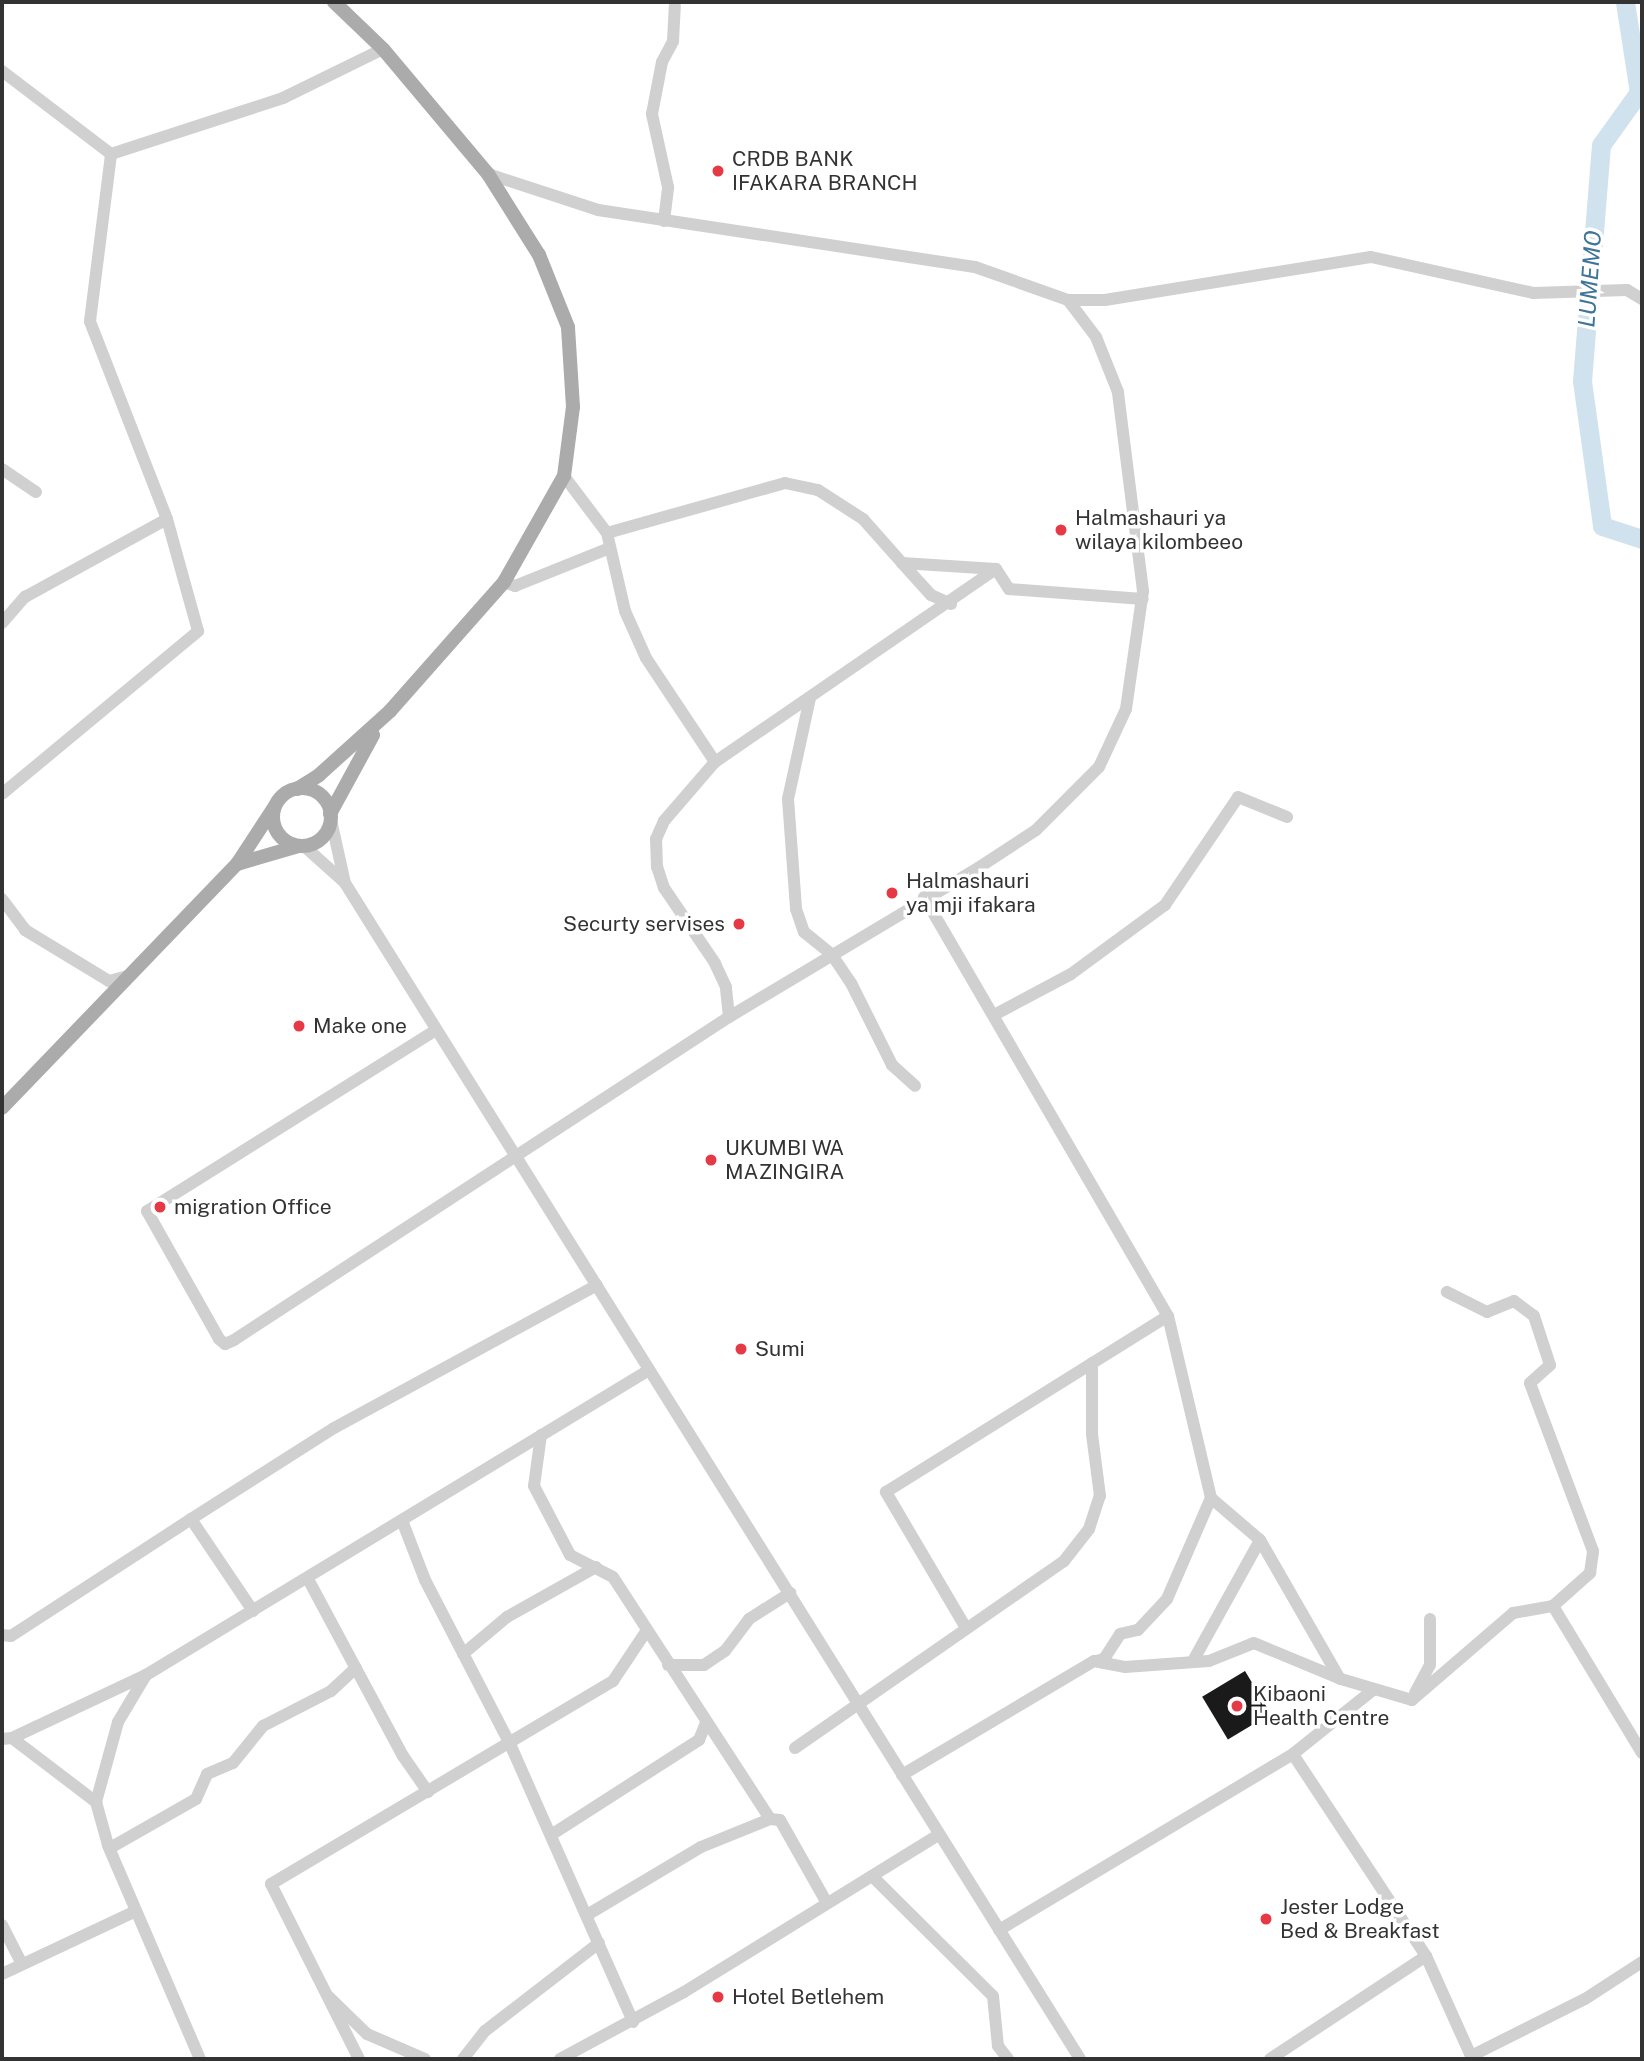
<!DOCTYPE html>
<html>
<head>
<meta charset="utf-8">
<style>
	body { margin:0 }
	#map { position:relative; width:1644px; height:2061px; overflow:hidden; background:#fff; font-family:"Public Sans",sans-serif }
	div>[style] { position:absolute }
	.river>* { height:19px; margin:-9.5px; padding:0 9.5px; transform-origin:9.5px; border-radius:9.5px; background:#cfe2ee }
	.building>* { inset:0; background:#1a1a1a; transform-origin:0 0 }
	.minor>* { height:12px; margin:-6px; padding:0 6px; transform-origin:6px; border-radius:6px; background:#d0d0d0 }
	.major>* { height:14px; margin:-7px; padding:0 7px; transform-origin:7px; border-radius:7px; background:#ababab }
	.major>.ring { margin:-7px; padding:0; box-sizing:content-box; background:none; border:14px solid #ababab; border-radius:50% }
	.dots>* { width:19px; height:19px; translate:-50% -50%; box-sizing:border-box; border:4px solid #fff; border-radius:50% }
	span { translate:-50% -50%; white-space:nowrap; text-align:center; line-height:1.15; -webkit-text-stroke:7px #fff; paint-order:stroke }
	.poi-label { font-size:21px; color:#333 }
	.left { translate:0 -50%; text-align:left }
	.right { translate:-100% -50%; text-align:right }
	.water-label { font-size:23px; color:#3f7597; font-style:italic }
	.frame { position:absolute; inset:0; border:4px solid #333; pointer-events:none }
</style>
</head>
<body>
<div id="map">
	<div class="river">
		<div style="left:1625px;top:2px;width:91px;rotate:81.2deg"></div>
		<div style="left:1639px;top:92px;width:65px;rotate:125.6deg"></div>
		<div style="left:1601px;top:145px;width:237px;rotate:94.6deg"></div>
		<div style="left:1582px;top:381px;width:146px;rotate:82.1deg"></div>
		<div style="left:1602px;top:526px;width:42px;rotate:18deg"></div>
	</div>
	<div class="building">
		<div style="left:1245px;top:1671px;width:50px;height:50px;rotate:59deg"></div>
	</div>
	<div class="minor">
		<div style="left:2px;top:71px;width:137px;rotate:37.3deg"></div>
		<div style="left:111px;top:154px;width:181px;rotate:-18deg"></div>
		<div style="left:283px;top:98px;width:111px;rotate:-26.1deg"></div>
		<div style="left:488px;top:174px;width:116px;rotate:18.1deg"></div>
		<div style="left:598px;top:210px;width:381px;rotate:8.6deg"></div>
		<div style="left:975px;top:267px;width:99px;rotate:19.5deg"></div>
		<div style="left:1068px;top:300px;width:37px"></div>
		<div style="left:1105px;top:300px;width:269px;rotate:-9.2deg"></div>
		<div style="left:1371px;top:257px;width:166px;rotate:12.5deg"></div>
		<div style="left:1533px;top:293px;width:94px;rotate:-1.8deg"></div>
		<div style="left:1627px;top:290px;width:17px;rotate:31deg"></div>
		<div style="left:664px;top:221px;width:34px;rotate:-83deg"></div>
		<div style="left:668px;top:187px;width:75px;rotate:-102.4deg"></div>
		<div style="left:652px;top:114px;width:53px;rotate:-79.1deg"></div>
		<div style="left:662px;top:62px;width:24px;rotate:-62deg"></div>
		<div style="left:673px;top:41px;width:35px;rotate:-87deg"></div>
		<div style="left:2px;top:469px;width:41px;rotate:34.1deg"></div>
		<div style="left:564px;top:476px;width:71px;rotate:53deg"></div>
		<div style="left:607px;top:533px;width:80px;rotate:77deg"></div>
		<div style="left:625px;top:611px;width:51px;rotate:65.9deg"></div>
		<div style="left:646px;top:658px;width:125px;rotate:56.4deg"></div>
		<div style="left:607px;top:533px;width:185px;rotate:-15.7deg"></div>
		<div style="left:785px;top:483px;width:34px;rotate:12deg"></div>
		<div style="left:818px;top:490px;width:54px;rotate:32.8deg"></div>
		<div style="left:863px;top:519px;width:59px;rotate:48.4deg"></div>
		<div style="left:902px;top:563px;width:94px;rotate:3.7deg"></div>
		<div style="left:996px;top:569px;width:24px;rotate:57deg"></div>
		<div style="left:1009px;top:589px;width:134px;rotate:4.3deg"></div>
		<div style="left:902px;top:563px;width:43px;rotate:47.8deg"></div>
		<div style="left:931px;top:595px;width:22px;rotate:24deg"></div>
		<div style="left:504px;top:582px;width:12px;rotate:20deg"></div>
		<div style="left:515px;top:586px;width:99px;rotate:-21.9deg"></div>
		<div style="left:2px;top:623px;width:35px;rotate:-49deg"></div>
		<div style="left:25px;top:597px;width:162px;rotate:-28.8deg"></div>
		<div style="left:810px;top:698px;width:103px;rotate:102.3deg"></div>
		<div style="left:788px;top:799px;width:110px;rotate:85.8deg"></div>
		<div style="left:796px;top:909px;width:24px;rotate:71deg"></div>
		<div style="left:804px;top:932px;width:36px;rotate:39deg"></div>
		<div style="left:832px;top:955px;width:34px;rotate:56deg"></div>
		<div style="left:851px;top:983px;width:92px;rotate:63.4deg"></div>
		<div style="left:892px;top:1065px;width:31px;rotate:42deg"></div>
		<div style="left:2px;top:794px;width:255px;rotate:-39.7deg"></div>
		<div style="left:198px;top:631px;width:116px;rotate:-105.5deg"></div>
		<div style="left:167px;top:519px;width:212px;rotate:-111.3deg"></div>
		<div style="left:90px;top:321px;width:168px;rotate:-82.8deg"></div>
		<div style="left:331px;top:820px;width:65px;rotate:77.5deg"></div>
		<div style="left:345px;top:883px;width:1387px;rotate:57.99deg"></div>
		<div style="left:304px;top:846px;width:51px;rotate:41.8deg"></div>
		<div style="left:924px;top:897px;width:485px;rotate:59.8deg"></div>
		<div style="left:1168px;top:1316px;width:187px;rotate:76.7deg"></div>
		<div style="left:1211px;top:1498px;width:65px;rotate:40.6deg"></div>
		<div style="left:1260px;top:1540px;width:160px;rotate:60.1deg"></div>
		<div style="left:2px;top:899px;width:39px;rotate:53deg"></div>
		<div style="left:25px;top:930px;width:98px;rotate:31.3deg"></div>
		<div style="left:109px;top:981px;width:23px;rotate:-15deg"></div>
		<div style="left:994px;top:1015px;width:87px;rotate:-28deg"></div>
		<div style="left:1071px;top:974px;width:117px;rotate:-36.3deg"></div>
		<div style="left:1165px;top:905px;width:130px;rotate:-55.9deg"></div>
		<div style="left:1238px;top:797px;width:53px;rotate:22.2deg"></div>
		<div style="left:729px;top:1017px;width:30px;rotate:-96deg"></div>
		<div style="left:726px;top:987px;width:26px;rotate:-115deg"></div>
		<div style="left:715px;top:963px;width:91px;rotate:-124.2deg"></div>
		<div style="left:664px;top:888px;width:22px;rotate:-108deg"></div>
		<div style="left:657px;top:867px;width:28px;rotate:-92deg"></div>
		<div style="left:656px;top:839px;width:20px;rotate:-66deg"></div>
		<div style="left:664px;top:821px;width:78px;rotate:-49.2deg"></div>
		<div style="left:715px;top:762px;width:341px;rotate:-34.5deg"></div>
		<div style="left:436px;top:1030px;width:341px;rotate:147.9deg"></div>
		<div style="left:147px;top:1211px;width:147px;rotate:60.6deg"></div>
		<div style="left:219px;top:1339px;width:8px;rotate:40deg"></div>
		<div style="left:225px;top:1344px;width:10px;rotate:-24deg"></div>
		<div style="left:234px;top:1340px;width:591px;rotate:-33.13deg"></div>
		<div style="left:729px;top:1017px;width:290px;rotate:-30.9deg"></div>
		<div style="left:978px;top:868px;width:69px;rotate:-33.2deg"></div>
		<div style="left:1036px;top:830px;width:89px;rotate:-45deg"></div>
		<div style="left:1099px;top:767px;width:64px;rotate:-65deg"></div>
		<div style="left:1126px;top:709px;width:119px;rotate:-81.8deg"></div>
		<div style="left:1143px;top:591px;width:201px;rotate:-97.2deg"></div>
		<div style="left:1118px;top:392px;width:59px;rotate:-111.8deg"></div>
		<div style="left:1096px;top:337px;width:46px;rotate:-127.1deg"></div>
		<div style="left:541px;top:1435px;width:51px;rotate:97.8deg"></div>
		<div style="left:534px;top:1486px;width:78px;rotate:62.4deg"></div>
		<div style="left:570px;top:1555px;width:48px;rotate:27.1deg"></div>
		<div style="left:613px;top:1577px;width:288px;rotate:57deg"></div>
		<div style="left:770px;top:1819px;width:10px;rotate:6deg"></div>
		<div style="left:780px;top:1820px;width:95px;rotate:60.5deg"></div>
		<div style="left:191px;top:1519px;width:169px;rotate:-32.5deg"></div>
		<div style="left:334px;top:1428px;width:299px;rotate:-28.5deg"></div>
		<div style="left:403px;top:1523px;width:61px;rotate:68.9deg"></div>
		<div style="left:425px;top:1580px;width:185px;rotate:62.6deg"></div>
		<div style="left:510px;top:1744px;width:304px;rotate:66.1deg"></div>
		<div style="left:308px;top:1579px;width:201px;rotate:61.8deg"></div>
		<div style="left:403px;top:1756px;width:44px;rotate:55.2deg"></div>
		<div style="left:1553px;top:1606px;width:172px;rotate:58.8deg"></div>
		<div style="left:966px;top:1628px;width:158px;rotate:-120.5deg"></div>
		<div style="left:886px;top:1492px;width:332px;rotate:-32deg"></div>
		<div style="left:2px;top:1635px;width:9px;rotate:6deg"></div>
		<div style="left:11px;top:1636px;width:215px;rotate:-33deg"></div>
		<div style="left:191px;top:1519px;width:111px;rotate:56deg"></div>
		<div style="left:463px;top:1654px;width:57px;rotate:-40.1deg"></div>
		<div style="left:507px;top:1617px;width:102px;rotate:-29.3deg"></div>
		<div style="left:1096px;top:1661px;width:8px;rotate:-14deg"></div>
		<div style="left:1104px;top:1659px;width:30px;rotate:-57deg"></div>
		<div style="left:1120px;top:1634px;width:18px;rotate:-13deg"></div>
		<div style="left:1138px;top:1630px;width:42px;rotate:-46.9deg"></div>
		<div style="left:1167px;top:1599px;width:110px;rotate:-66.5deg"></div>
		<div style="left:1193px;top:1661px;width:138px;rotate:-61deg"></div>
		<div style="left:668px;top:1665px;width:36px"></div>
		<div style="left:704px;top:1665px;width:25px;rotate:-34deg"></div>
		<div style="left:725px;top:1651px;width:40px;rotate:-53deg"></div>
		<div style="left:749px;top:1619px;width:49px;rotate:-32.4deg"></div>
		<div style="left:1415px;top:1693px;width:32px;rotate:-62deg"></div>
		<div style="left:1430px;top:1665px;width:46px;rotate:-90deg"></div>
		<div style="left:12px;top:1738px;width:148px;rotate:-25.2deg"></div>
		<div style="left:2px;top:1739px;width:10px;rotate:-6deg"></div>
		<div style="left:12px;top:1738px;width:106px;rotate:37.3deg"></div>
		<div style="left:795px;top:1748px;width:328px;rotate:-34.8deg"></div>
		<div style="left:1064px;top:1561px;width:41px;rotate:-52deg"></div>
		<div style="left:1089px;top:1529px;width:35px;rotate:-72deg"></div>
		<div style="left:1100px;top:1496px;width:63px;rotate:-97.4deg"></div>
		<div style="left:1092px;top:1434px;width:71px;rotate:-90deg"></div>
		<div style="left:902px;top:1775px;width:223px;rotate:-30.7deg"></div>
		<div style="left:1094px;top:1661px;width:32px;rotate:11deg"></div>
		<div style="left:1125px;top:1667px;width:84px;rotate:-4.1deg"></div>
		<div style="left:1209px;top:1661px;width:48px;rotate:-21.8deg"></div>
		<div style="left:1254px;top:1643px;width:94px;rotate:22.5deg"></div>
		<div style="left:1341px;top:1679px;width:74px;rotate:16.5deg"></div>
		<div style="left:1412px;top:1700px;width:133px;rotate:-40.7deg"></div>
		<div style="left:1513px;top:1613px;width:41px;rotate:-9.9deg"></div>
		<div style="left:1553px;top:1606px;width:50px;rotate:-41.7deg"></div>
		<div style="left:1590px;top:1573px;width:22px;rotate:-82deg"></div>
		<div style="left:1593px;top:1551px;width:179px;rotate:-110.6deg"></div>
		<div style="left:1530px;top:1383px;width:27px;rotate:-42deg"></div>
		<div style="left:1550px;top:1365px;width:52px;rotate:-108.1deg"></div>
		<div style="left:1534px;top:1316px;width:25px;rotate:-143deg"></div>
		<div style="left:1514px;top:1301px;width:29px;rotate:158deg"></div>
		<div style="left:1487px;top:1312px;width:45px;rotate:-153.4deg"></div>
		<div style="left:551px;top:1835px;width:176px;rotate:-32.7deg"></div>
		<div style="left:699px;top:1740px;width:18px;rotate:-68deg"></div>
		<div style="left:110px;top:1848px;width:99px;rotate:-29.7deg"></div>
		<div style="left:196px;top:1799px;width:27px;rotate:-66deg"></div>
		<div style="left:207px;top:1774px;width:28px;rotate:-23deg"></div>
		<div style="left:233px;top:1763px;width:48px;rotate:-51deg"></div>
		<div style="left:263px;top:1726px;width:76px;rotate:-27.2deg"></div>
		<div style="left:331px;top:1691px;width:34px;rotate:-43deg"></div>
		<div style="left:872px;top:1876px;width:170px;rotate:44.8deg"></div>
		<div style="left:993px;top:1996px;width:50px;rotate:84.3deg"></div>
		<div style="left:998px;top:2046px;width:16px;rotate:52deg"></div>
		<div style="left:587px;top:1915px;width:133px;rotate:-30.8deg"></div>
		<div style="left:701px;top:1847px;width:74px;rotate:-22.1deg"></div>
		<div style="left:2px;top:1925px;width:44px;rotate:62.9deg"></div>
		<div style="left:999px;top:1930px;width:343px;rotate:-30.9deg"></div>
		<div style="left:1293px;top:1754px;width:102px;rotate:-38.7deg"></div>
		<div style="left:1426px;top:1956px;width:110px;rotate:65.8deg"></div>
		<div style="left:1471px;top:2056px;width:127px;rotate:-26.6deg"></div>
		<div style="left:1585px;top:1999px;width:68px;rotate:-33deg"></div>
		<div style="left:2px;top:1974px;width:148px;rotate:-25.2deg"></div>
		<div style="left:329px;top:1997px;width:53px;rotate:44.2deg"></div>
		<div style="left:367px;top:2034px;width:63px;rotate:23.3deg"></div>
		<div style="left:200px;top:2059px;width:233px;rotate:-113.3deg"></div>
		<div style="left:108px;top:1845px;width:45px;rotate:-105.6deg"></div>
		<div style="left:96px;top:1802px;width:83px;rotate:-74.6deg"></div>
		<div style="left:118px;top:1722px;width:55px;rotate:-59.2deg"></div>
		<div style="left:146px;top:1675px;width:588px;rotate:-31.23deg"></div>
		<div style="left:359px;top:2059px;width:196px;rotate:-116.7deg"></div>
		<div style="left:271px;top:1884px;width:398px;rotate:-30.7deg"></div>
		<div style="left:613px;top:1681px;width:61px;rotate:-56.3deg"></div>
		<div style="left:463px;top:2059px;width:36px;rotate:-52deg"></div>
		<div style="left:485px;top:2031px;width:144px;rotate:-37.7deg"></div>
		<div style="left:560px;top:2059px;width:141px;rotate:-28.4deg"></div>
		<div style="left:684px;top:1992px;width:299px;rotate:-31.7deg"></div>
		<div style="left:1270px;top:2059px;width:187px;rotate:-33.4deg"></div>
		<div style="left:1426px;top:1956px;width:242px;rotate:-123.4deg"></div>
	</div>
	<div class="major">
		<div class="ring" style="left:273px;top:788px;width:44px;height:44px"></div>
		<div style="left:297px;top:789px;width:26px;rotate:-32deg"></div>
		<div style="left:319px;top:775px;width:96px;rotate:-42deg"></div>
		<div style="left:390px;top:711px;width:172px;rotate:-48.5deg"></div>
		<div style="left:504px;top:582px;width:122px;rotate:-60.5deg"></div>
		<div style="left:564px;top:476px;width:70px;rotate:-82.6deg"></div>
		<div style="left:573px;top:407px;width:80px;rotate:-93.6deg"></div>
		<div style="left:568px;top:327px;width:78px;rotate:-111.9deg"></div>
		<div style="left:539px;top:255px;width:96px;rotate:-122.2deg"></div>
		<div style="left:488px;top:174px;width:163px;rotate:-130deg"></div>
		<div style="left:383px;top:49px;width:68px;rotate:-136.2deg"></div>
		<div style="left:330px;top:814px;width:90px;rotate:-61.4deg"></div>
		<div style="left:237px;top:864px;width:64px;rotate:-16.4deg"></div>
		<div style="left:2px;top:1108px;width:339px;rotate:-46.1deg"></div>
		<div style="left:237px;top:864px;width:69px;rotate:-56.8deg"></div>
	</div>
	<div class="dots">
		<div style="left:718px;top:171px;background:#e63946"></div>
		<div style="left:1061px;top:530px;background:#e63946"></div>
		<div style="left:892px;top:893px;background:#e63946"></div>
		<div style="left:739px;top:924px;background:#e63946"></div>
		<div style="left:299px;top:1026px;background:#e63946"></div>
		<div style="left:711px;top:1160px;background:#e63946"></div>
		<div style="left:160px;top:1207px;background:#e63946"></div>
		<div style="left:741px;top:1349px;background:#e63946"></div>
		<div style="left:1237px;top:1706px;background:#e63946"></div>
		<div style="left:1266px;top:1919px;background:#e63946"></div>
		<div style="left:718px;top:1997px;background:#e63946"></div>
	</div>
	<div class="poi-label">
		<span class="left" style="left:732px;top:171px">CRDB BANK<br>IFAKARA BRANCH</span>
		<span class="left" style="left:1075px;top:530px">Halmashauri ya<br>wilaya kilombeeo</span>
		<span class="left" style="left:906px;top:893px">Halmashauri<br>ya mji ifakara</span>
		<span class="right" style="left:725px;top:924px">Securty servises</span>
		<span class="left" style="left:313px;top:1026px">Make one</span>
		<span class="left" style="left:725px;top:1160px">UKUMBI WA<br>MAZINGIRA</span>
		<span class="left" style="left:174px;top:1207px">migration Office</span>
		<span class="left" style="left:755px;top:1349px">Sumi</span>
		<span class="left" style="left:1253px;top:1706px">Kibaoni<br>Health Centre</span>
		<span class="left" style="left:1280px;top:1919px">Jester Lodge<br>Bed &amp; Breakfast</span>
		<span class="left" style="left:732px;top:1997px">Hotel Betlehem</span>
	</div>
	<div class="water-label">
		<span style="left:1590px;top:279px;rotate:-86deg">LUMEMO</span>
	</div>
	<div class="frame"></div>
</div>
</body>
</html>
